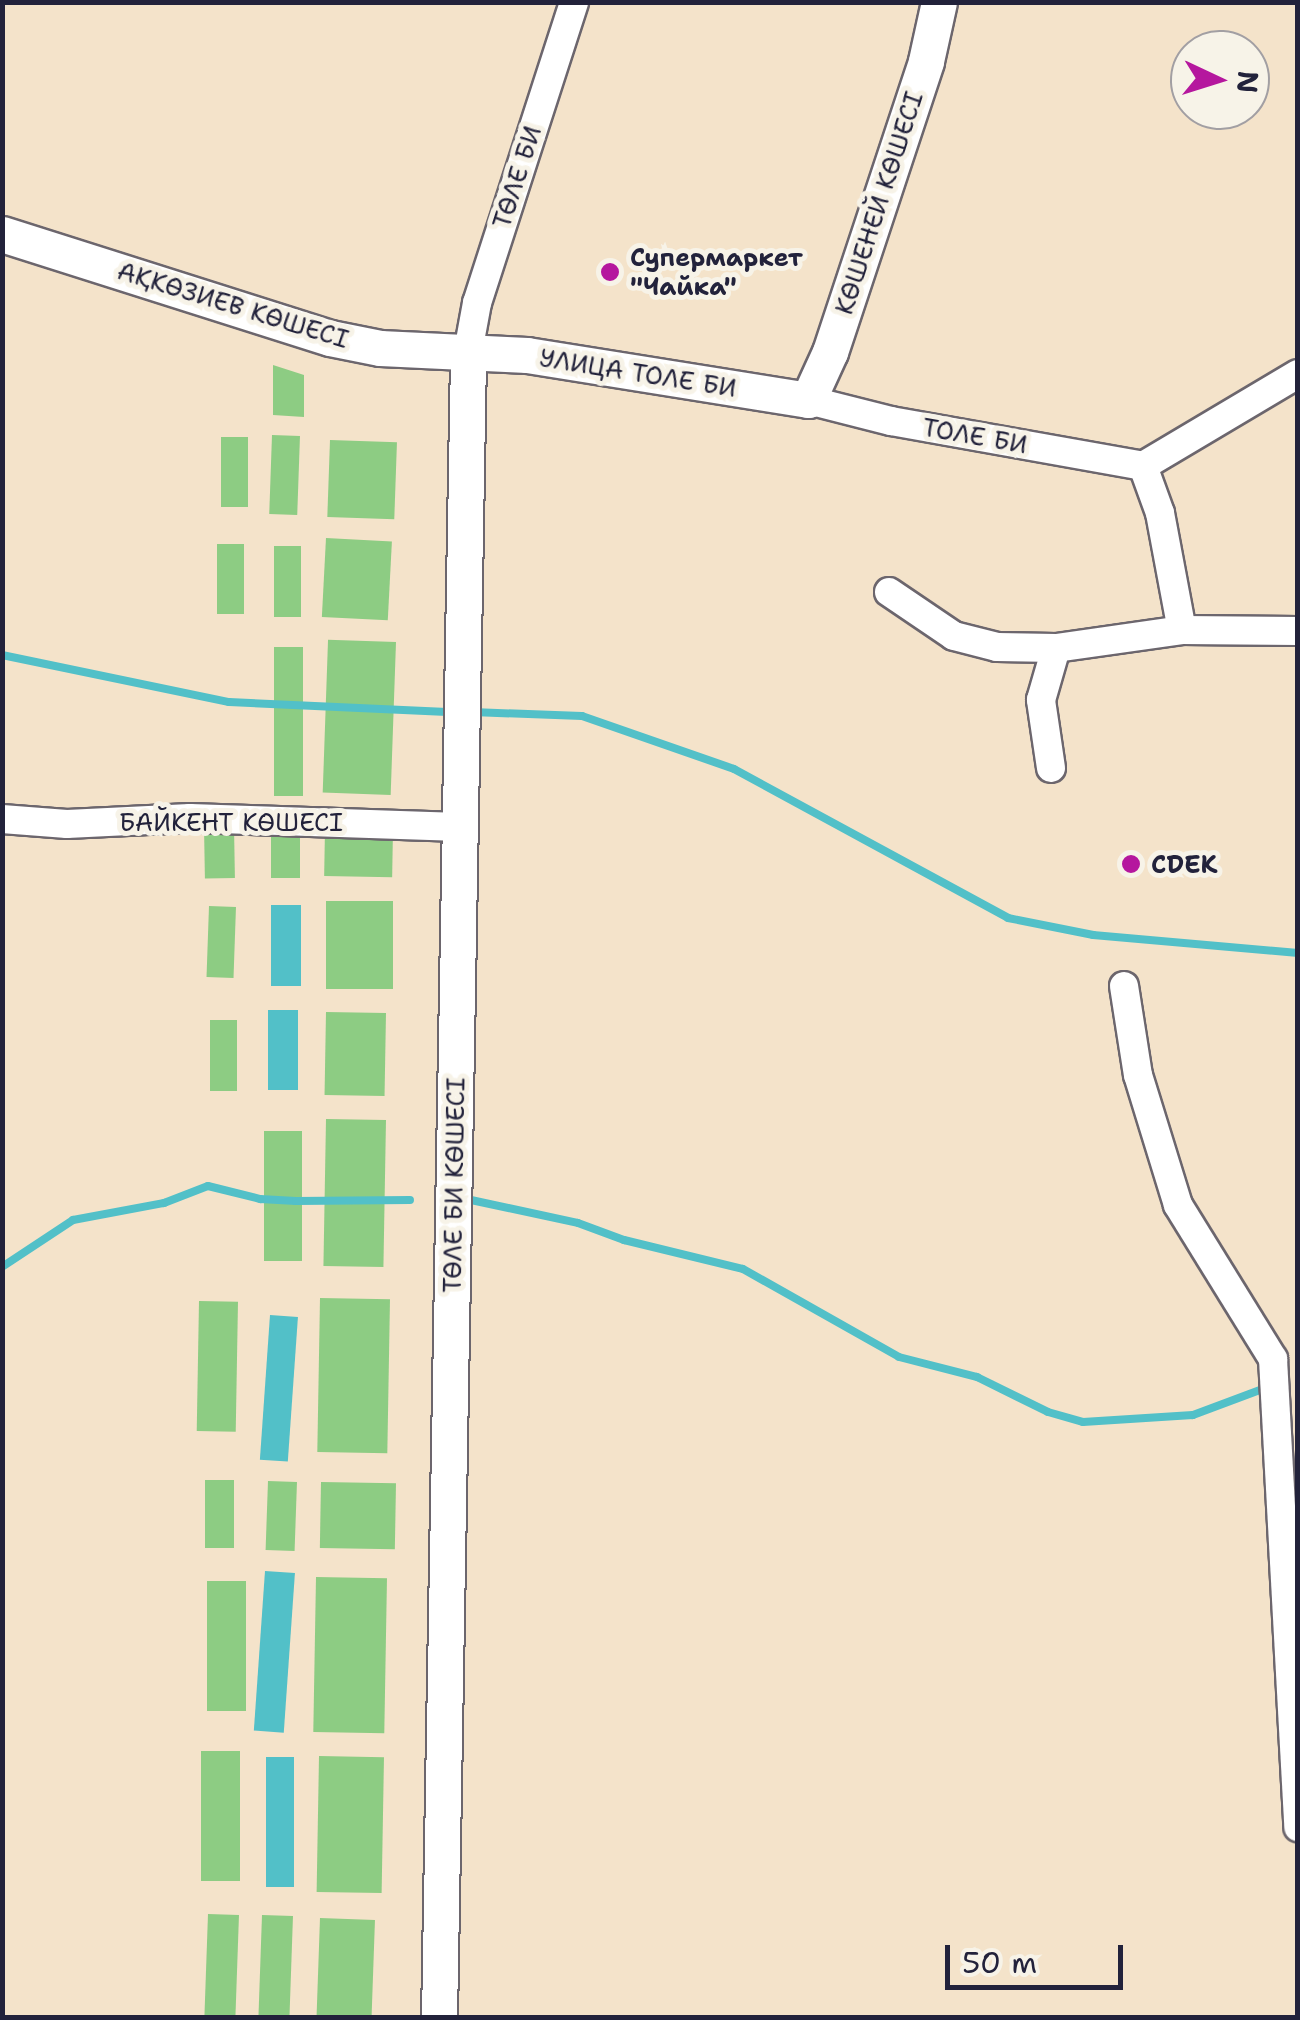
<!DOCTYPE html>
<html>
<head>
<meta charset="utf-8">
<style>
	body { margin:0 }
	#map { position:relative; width:1300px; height:2020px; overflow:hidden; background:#f4e3ca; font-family:"Shantell Sans",sans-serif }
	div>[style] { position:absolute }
	.green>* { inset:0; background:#8dcc83; transform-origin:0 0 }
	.water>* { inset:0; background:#52c0c8; transform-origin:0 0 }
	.stream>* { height:8px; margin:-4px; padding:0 4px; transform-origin:4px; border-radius:4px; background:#52c0c8 }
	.roads { filter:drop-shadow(2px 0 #6c666d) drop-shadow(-2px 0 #6c666d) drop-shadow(0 2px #6c666d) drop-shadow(0 -2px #6c666d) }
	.minor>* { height:28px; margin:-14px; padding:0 14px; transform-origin:14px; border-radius:14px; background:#fff }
	.major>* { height:35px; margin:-17.5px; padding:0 17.5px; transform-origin:17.5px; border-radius:17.5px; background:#fff }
	.dots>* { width:28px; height:28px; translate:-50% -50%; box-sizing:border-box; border:5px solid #f7f3e8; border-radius:50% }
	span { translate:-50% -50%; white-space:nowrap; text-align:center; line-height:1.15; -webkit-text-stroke:10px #f7f3e8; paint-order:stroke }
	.street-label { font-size:25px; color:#22223b }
	.poi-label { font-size:25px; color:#22223b; font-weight:700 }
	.left { translate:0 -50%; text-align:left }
	.frame { position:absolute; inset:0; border:5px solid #22223b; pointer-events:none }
	.north { position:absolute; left:1170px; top:30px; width:100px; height:100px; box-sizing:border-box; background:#f7f3e8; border:2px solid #a29fa3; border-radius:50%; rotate:94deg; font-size:28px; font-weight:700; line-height:40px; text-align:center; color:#22223b }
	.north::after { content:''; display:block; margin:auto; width:35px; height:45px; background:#b5179e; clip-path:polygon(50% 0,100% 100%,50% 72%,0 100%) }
	.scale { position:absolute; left:945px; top:1945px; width:178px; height:45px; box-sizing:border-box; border:5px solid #22223b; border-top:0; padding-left:12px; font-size:30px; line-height:35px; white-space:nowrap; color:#22223b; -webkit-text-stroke:8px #f7f3e8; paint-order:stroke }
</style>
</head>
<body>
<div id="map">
	<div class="green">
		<div style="clip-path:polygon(273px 365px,304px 375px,304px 417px,273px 415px)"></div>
		<div style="left:272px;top:435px;width:28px;height:79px;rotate:2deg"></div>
		<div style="left:221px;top:437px;width:27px;height:70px"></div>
		<div style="left:330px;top:440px;width:67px;height:77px;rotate:2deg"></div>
		<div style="left:326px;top:538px;width:66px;height:79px;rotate:3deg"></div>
		<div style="left:217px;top:544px;width:27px;height:70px"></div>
		<div style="left:274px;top:546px;width:27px;height:71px"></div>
		<div style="left:396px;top:642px;width:153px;height:68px;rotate:92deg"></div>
		<div style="left:274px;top:647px;width:29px;height:149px"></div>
		<div style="left:234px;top:826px;width:52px;height:30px;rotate:89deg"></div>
		<div style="left:271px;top:826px;width:29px;height:52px"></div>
		<div style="left:325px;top:828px;width:68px;height:48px;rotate:1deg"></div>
		<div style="left:326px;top:901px;width:67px;height:88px"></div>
		<div style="left:209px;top:906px;width:27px;height:71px;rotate:2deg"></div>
		<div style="left:326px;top:1012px;width:60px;height:83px;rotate:1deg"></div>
		<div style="left:210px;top:1020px;width:27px;height:71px"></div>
		<div style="left:326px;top:1119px;width:60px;height:147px;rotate:1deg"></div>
		<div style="left:264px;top:1131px;width:38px;height:130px"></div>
		<div style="left:320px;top:1298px;width:70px;height:154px;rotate:1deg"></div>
		<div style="left:199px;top:1301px;width:39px;height:130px;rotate:1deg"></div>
		<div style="left:205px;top:1480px;width:29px;height:68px"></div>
		<div style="left:268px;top:1481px;width:29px;height:69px;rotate:2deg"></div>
		<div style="left:321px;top:1482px;width:75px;height:66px;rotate:1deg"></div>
		<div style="left:316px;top:1577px;width:71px;height:155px;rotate:1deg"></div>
		<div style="left:207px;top:1581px;width:39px;height:130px"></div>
		<div style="left:201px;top:1751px;width:39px;height:130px"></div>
		<div style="left:319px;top:1756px;width:65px;height:136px;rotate:1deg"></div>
		<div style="left:208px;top:1914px;width:31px;height:103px;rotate:2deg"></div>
		<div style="left:262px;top:1915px;width:31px;height:102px;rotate:2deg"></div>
		<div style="left:320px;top:1918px;width:55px;height:99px;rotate:2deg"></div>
	</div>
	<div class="water">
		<div style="left:271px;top:905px;width:30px;height:81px"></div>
		<div style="left:268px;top:1010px;width:30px;height:80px"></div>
		<div style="left:270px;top:1315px;width:28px;height:145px;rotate:4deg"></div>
		<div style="left:265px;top:1571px;width:30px;height:160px;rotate:4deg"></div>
		<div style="left:266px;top:1757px;width:28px;height:130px"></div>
	</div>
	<div class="stream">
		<div style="left:2px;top:655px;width:232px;rotate:11.7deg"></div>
		<div style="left:229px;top:702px;width:224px;rotate:2.6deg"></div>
		<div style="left:472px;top:712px;width:110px;rotate:2.1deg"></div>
		<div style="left:582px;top:716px;width:161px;rotate:19.2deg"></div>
		<div style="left:734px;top:769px;width:312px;rotate:28.5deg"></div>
		<div style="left:1008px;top:918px;width:87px;rotate:11.3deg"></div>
		<div style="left:1093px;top:935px;width:206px;rotate:5deg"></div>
		<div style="left:471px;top:1200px;width:109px;rotate:12.1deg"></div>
		<div style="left:578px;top:1223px;width:49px;rotate:20.3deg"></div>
		<div style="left:624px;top:1240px;width:122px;rotate:13.7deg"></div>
		<div style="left:743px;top:1269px;width:179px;rotate:29.4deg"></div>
		<div style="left:899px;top:1357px;width:81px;rotate:14.4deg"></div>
		<div style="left:977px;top:1377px;width:79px;rotate:26.2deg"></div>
		<div style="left:1048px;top:1412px;width:36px;rotate:16deg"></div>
		<div style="left:1083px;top:1422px;width:110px;rotate:-3.6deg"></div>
		<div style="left:1193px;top:1415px;width:80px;rotate:-20.5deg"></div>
		<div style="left:2px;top:1267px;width:85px;rotate:-33.5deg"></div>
		<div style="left:73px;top:1220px;width:93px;rotate:-10.6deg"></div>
		<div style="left:164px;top:1203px;width:47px;rotate:-21.1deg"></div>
		<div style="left:208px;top:1186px;width:54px;rotate:14deg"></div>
		<div style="left:260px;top:1199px;width:36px;rotate:3deg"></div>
		<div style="left:296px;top:1201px;width:114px;rotate:-0.5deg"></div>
	</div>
	<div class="roads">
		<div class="minor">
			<div style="left:468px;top:352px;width:50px;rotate:-79.6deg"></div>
			<div style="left:477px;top:303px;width:316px;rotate:-72.1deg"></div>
			<div style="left:808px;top:400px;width:86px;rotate:14.2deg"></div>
			<div style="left:891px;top:421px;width:256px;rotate:10.1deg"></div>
			<div style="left:1143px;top:466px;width:180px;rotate:-30.7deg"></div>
			<div style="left:1143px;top:466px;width:50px;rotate:70.1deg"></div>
			<div style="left:1160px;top:513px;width:119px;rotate:79.4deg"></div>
			<div style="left:889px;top:592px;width:78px;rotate:34.1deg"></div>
			<div style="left:954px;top:636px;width:44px;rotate:14.3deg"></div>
			<div style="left:997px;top:647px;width:59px;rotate:1deg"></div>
			<div style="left:1051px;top:768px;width:69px;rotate:-98.4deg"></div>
			<div style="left:1041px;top:700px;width:54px;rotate:-73.9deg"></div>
			<div style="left:1056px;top:648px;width:127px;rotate:-8.1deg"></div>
			<div style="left:1182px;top:630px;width:116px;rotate:0.5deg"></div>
			<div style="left:2px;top:819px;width:65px;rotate:4.4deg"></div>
			<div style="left:67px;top:824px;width:123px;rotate:-2.8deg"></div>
			<div style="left:190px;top:818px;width:270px;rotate:1.9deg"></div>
			<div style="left:1124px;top:986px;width:90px;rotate:81.1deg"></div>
			<div style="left:1138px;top:1075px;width:136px;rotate:72.9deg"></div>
			<div style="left:1178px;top:1205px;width:181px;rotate:58.3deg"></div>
			<div style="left:1273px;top:1359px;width:469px;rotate:86.9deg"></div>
		</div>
		<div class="major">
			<div style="left:2px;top:234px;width:344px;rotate:17.6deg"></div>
			<div style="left:330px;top:338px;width:51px;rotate:11.3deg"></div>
			<div style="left:380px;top:348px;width:147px;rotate:2.7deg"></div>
			<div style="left:527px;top:355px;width:285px;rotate:9.1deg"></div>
			<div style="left:808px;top:400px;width:53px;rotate:-65.4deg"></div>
			<div style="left:830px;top:352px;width:306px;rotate:-71.7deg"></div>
			<div style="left:926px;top:61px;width:60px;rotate:-77.6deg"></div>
			<div style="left:439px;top:2018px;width:1666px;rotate:-89deg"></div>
		</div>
	</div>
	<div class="dots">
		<div style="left:610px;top:272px;background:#b5179e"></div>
		<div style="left:1131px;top:864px;background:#b5179e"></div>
	</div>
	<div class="street-label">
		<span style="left:517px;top:177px;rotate:-72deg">ТӨЛЕ БИ</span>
		<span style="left:879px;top:203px;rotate:-72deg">КӨШЕНЕЙ КӨШЕСІ</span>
		<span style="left:233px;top:305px;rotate:17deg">АҚКӨЗИЕВ КӨШЕСІ</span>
		<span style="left:638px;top:373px;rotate:9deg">УЛИЦА ТОЛЕ БИ</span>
		<span style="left:975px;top:436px;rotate:10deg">ТОЛЕ БИ</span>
		<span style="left:231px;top:822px">БАЙКЕНТ КӨШЕСІ</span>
		<span style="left:454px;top:1185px;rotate:-89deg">ТӨЛЕ БИ КӨШЕСІ</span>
	</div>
	<div class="poi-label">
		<span class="left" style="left:630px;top:272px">Супермаркет<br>"Чайка"</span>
		<span class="left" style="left:1151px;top:864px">CDEK</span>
	</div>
	<div class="frame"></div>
	<div class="north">N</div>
	<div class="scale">50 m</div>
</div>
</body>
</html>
